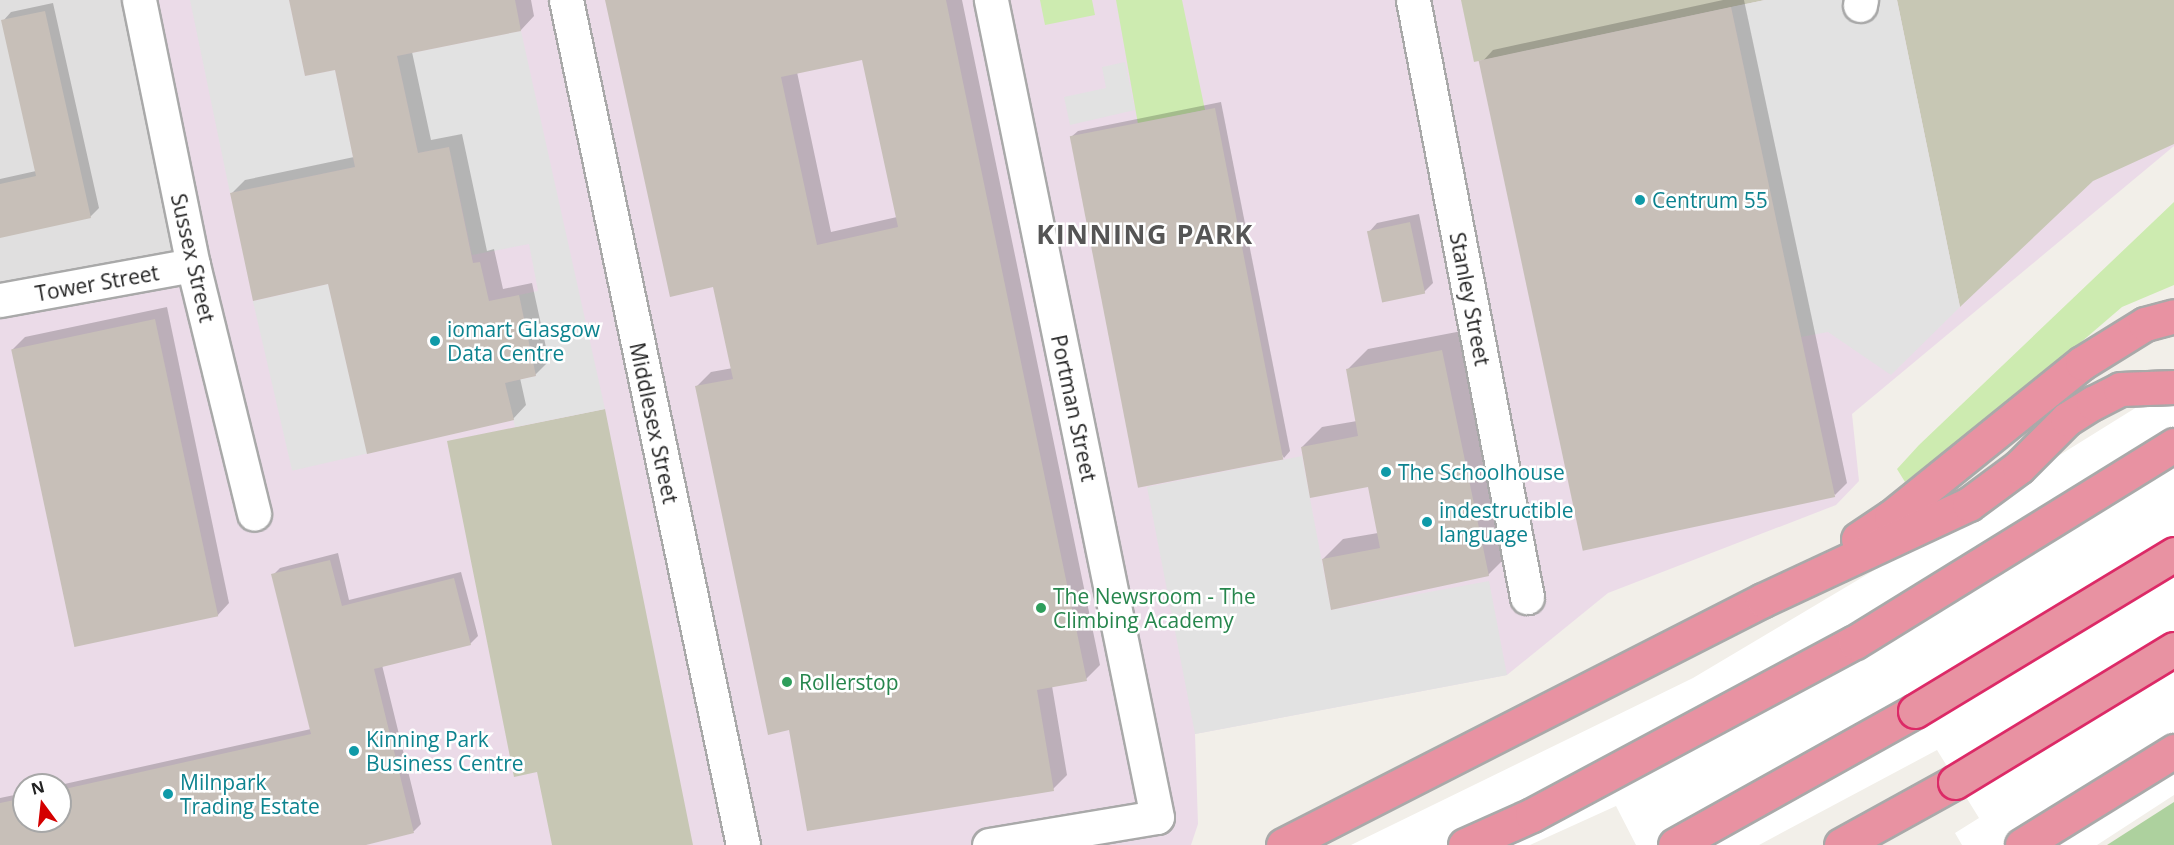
<!DOCTYPE html>
<html>
<head>
<meta charset="utf-8">
<style>
	body { margin:0 }
	#map { position:relative; width:2174px; height:845px; overflow:hidden; background:#f2efe9; font-family:"Open Sans",sans-serif }
	div>[style] { position:absolute }
	.residential>* { inset:0; background:#e0dfdf }
	.industrial>* { inset:0; background:#ebdbe8 }
	.construction>* { inset:0; background:#c7c7b4 }
	.grass>* { inset:0; background:#cdebb0 }
	.forest>* { inset:0; background:#add19e }
	.parking>* { inset:0; background:#e2e2e2; transform-origin:0 0 }
	.pier>* { inset:0; background:#fff }
	.shadow>* { inset:0; background:#0003 }
	.building>* { inset:0; background:#c7bfb8; transform-origin:0 0 }
	.roads { filter:drop-shadow(2px 0 #a9a9a9) drop-shadow(-2px 0 #a9a9a9) drop-shadow(0 2px #a9a9a9) drop-shadow(0 -2px #a9a9a9) }
	.street>* { height:33px; margin:-16.5px; padding:0 16.5px; transform-origin:16.5px; border-radius:16.5px; background:#fff }
	.highway>* { height:33px; margin:-16.5px; padding:0 16.5px; transform-origin:16.5px; border-radius:16.5px; background:#e892a2 }
	.bridges { filter:drop-shadow(2px 0 #dc2a67) drop-shadow(-2px 0 #dc2a67) drop-shadow(0 2px #dc2a67) drop-shadow(0 -2px #dc2a67) }
	.highway-bridge>* { height:33px; margin:-16.5px; padding:0 16.5px; transform-origin:16.5px; border-radius:16.5px; background:#e892a2 }
	.dots>* { width:16px; height:16px; translate:-50% -50%; box-sizing:border-box; border:3px solid #fff; border-radius:50% }
	span { translate:-50% -50%; white-space:nowrap; text-align:center; line-height:1.15; -webkit-text-stroke:5px #fff; paint-order:stroke }
	.culture-label { font-size:21px; color:#0d838f }
	.left { translate:0 -50%; text-align:left }
	.street-label { font-size:21px; color:#222 }
	.leisure-label { font-size:21px; color:#27864d }
	.district-label { font-size:27px; color:#555; font-weight:700; letter-spacing:1.5px }
	.north { position:absolute; left:12px; top:773px; width:60px; height:60px; box-sizing:border-box; background:#fff; border:2px solid #a7a7a7; border-radius:50%; rotate:345deg; font-size:16px; font-weight:700; line-height:24px; text-align:center; color:#222 }
	.north::after { content:''; display:block; margin:auto; width:21px; height:27px; background:#d40000; clip-path:polygon(50% 0,100% 100%,50% 72%,0 100%) }
</style>
</head>
<body>
<div id="map">
	<div class="residential">
		<div style="clip-path:polygon(0 0,121px 0,175px 250px,0 285px)"></div>
	</div>
	<div class="industrial">
		<div style="clip-path:polygon(evenodd,142px 0,2174px 0,2174px 146px,1852px 414px,1859px 481px,1836px 505px,1608px 593px,1507px 675px,1195px 734px,1198px 824px,1191px 845px,0 845px,0 300px,192px 266px,142px 0,24px 785px,60px 785px,60px 821px,24px 821px,24px 785px)"></div>
	</div>
	<div class="construction">
		<div style="clip-path:polygon(1461px 0,1765px 0,1474px 62px)"></div>
		<div style="clip-path:polygon(1897px 0,2174px 0,2174px 144px,2093px 181px,1960px 307px)"></div>
		<div style="clip-path:polygon(605px 409px,693px 845px,552px 845px,537px 772px,514px 777px,447px 441px)"></div>
	</div>
	<div class="grass">
		<div style="clip-path:polygon(1040px 0,1092px 0,1095px 15px,1045px 25px)"></div>
		<div style="clip-path:polygon(1116px 0,1182px 0,1205px 110px,1138px 124px)"></div>
		<div style="clip-path:polygon(2174px 202px,2174px 285px,2122px 307px,2024px 391px,1905px 482px,1897px 469px,1919px 445px)"></div>
	</div>
	<div class="forest">
		<div style="clip-path:polygon(2174px 802px,2174px 845px,2107px 845px)"></div>
	</div>
	<div class="parking">
		<div style="clip-path:polygon(190px 0,289px 0,305px 76px,335px 70px,355px 167px,230px 193px)"></div>
		<div style="clip-path:polygon(1765px 0,1897px 0,1960px 307px,1891px 375px,1828px 332px,1801px 337px,1731px 7px)"></div>
		<div style="clip-path:polygon(521px 31px,605px 409px,515px 427px,505px 383px,536px 376px,519px 295px,538px 291px,529px 244px,472px 255px,449px 147px,418px 153px,397px 56px)"></div>
		<div style="clip-path:polygon(1125px 62px,1135px 110px,1070px 125px,1064px 97px,1106px 88px,1102px 67px)"></div>
		<div style="left:328px;top:284px;width:174px;height:77px;rotate:77deg"></div>
		<div style="clip-path:polygon(1302px 456px,1331px 610px,1489px 581px,1507px 675px,1195px 734px,1147px 487px)"></div>
	</div>
	<div class="pier">
		<div style="clip-path:polygon(2174px 384px,2174px 795px,2097px 845px,1962px 845px,1955px 833px,1979px 818px,1937px 750px,1759px 845px,1636px 845px,1616px 806px,1530px 845px,1351px 845px,1693px 678px,1883px 565px)"></div>
	</div>
	<div class="shadow">
		<div style="clip-path:polygon(291px 0,531px 0,534px 16px,521px 30px,412px 52px,431px 140px,462px 134px,487px 251px,494px 249px,503px 289px,532px 283px,549px 361px,535px 375px,520px 378px,526px 405px,513px 419px,330px 282px,232px 193px,245px 180px,354px 157px,336px 68px)"></div>
		<div style="clip-path:polygon(evenodd,606px 0,962px 0,1100px 665px,1086px 679px,1052px 686px,1067px 775px,1053px 789px,791px 729px,697px 386px,711px 372px,733px 368px,715px 285px,606px 0,863px 59px,897px 217px,831px 232px,797px 72px,863px 59px)"></div>
		<div style="clip-path:polygon(1723px 0,1744px 0,1847px 483px,1835px 495px,1481px 63px,1493px 50px)"></div>
		<div style="clip-path:polygon(53px 3px,99px 208px,90px 217px,0 237px,0 179px,36px 171px,3px 21px,11px 12px)"></div>
		<div style="clip-path:polygon(1221px 102px,1290px 451px,1284px 458px,1071px 137px,1078px 131px)"></div>
		<div style="clip-path:polygon(1419px 214px,1433px 283px,1424px 292px,1369px 232px,1377px 223px)"></div>
		<div style="clip-path:polygon(167px 307px,229px 603px,217px 616px,12px 350px,25px 337px)"></div>
		<div style="clip-path:polygon(1462px 331px,1508px 555px,1488px 575px,1323px 559px,1343px 539px,1378px 533px,1369px 486px,1302px 447px,1322px 427px,1357px 421px,1348px 369px,1368px 349px)"></div>
		<div style="clip-path:polygon(338px 553px,349px 600px,461px 572px,478px 636px,470px 644px,382px 665px,421px 824px,414px 831px,360px 845px,0 845px,0 798px,24px 793px,24px 821px,60px 821px,60px 785px,311px 729px,273px 575px,280px 568px)"></div>
	</div>
	<div class="building">
		<div style="clip-path:polygon(289px 0,515px 0,521px 31px,397px 56px,418px 153px,449px 147px,473px 263px,480px 262px,489px 301px,519px 295px,536px 376px,505px 383px,514px 420px,367px 454px,328px 284px,253px 301px,230px 193px,355px 167px,335px 70px,305px 76px)"></div>
		<div style="clip-path:polygon(evenodd,605px 0,946px 0,1087px 681px,1037px 690px,1054px 791px,807px 831px,789px 730px,768px 735px,695px 386px,733px 379px,713px 287px,670px 297px,605px 0,862px 60px,898px 227px,817px 245px,781px 77px,862px 60px)"></div>
		<div style="left:1731px;top:7px;width:501px;height:258px;rotate:78deg"></div>
		<div style="clip-path:polygon(45px 11px,91px 218px,0 238px,0 184px,36px 176px,1px 20px)"></div>
		<div style="left:1215px;top:108px;width:358px;height:148px;rotate:79deg"></div>
		<div style="left:1410px;top:222px;width:73px;height:44px;rotate:78deg"></div>
		<div style="left:155px;top:319px;width:304px;height:147px;rotate:78deg"></div>
		<div style="clip-path:polygon(1442px 350px,1489px 576px,1331px 610px,1322px 559px,1380px 548px,1368px 487px,1310px 498px,1301px 447px,1358px 436px,1346px 369px)"></div>
		<div style="clip-path:polygon(330px 560px,342px 606px,454px 578px,471px 645px,374px 669px,414px 833px,366px 845px,0 845px,0 803px,24px 798px,24px 821px,60px 821px,60px 790px,311px 734px,271px 574px)"></div>
	</div>
	<div class="roads">
		<div class="street">
			<div style="left:139px;top:0;width:270px;rotate:78.5deg"></div>
			<div style="left:193px;top:265px;width:256px;rotate:76.2deg"></div>
			<div style="left:566px;top:0;width:863px;rotate:78.17deg"></div>
			<div style="left:1413px;top:0;width:608px;rotate:79.19deg"></div>
			<div style="left:1860px;top:5px;width:5px;rotate:-79deg"></div>
			<div style="left:0;top:300px;width:196px;rotate:-10.3deg"></div>
			<div style="left:989px;top:845px;width:170px;rotate:-9.5deg"></div>
			<div style="left:1157px;top:817px;width:834px;rotate:-101.49deg"></div>
		</div>
		<div class="highway">
			<div style="left:1858px;top:539px;width:40px;rotate:-34deg"></div>
			<div style="left:1891px;top:517px;width:245px;rotate:-38.9deg"></div>
			<div style="left:2082px;top:363px;width:74px;rotate:-31.8deg"></div>
			<div style="left:2145px;top:324px;width:30px;rotate:-15deg"></div>
			<div style="left:1283px;top:845px;width:539px;rotate:-27.04deg"></div>
			<div style="left:1763px;top:600px;width:227px;rotate:-25deg"></div>
			<div style="left:1969px;top:504px;width:62px;rotate:-36.5deg"></div>
			<div style="left:2019px;top:467px;width:68px;rotate:-45deg"></div>
			<div style="left:2067px;top:419px;width:31px;rotate:-32deg"></div>
			<div style="left:2093px;top:403px;width:30px;rotate:-27deg"></div>
			<div style="left:2120px;top:389px;width:54px;rotate:-2.1deg"></div>
			<div style="left:1465px;top:845px;width:73px;rotate:-24.1deg"></div>
			<div style="left:1532px;top:815px;width:366px;rotate:-28.2deg"></div>
			<div style="left:1855px;top:642px;width:375px;rotate:-31.7deg"></div>
			<div style="left:1675px;top:845px;width:275px;rotate:-29.2deg"></div>
			<div style="left:1841px;top:845px;width:130px;rotate:-28.9deg"></div>
			<div style="left:2022px;top:845px;width:179px;rotate:-31.7deg"></div>
		</div>
	</div>
	<div class="bridges">
		<div class="highway-bridge">
			<div style="left:1915px;top:711px;width:303px;rotate:-31.2deg"></div>
			<div style="left:1955px;top:782px;width:256px;rotate:-31.3deg"></div>
		</div>
	</div>
	<div class="dots">
		<div style="left:1640px;top:200px;background:#0f9aa8"></div>
		<div style="left:435px;top:341px;background:#0f9aa8"></div>
		<div style="left:1386px;top:472px;background:#0f9aa8"></div>
		<div style="left:1427px;top:522px;background:#0f9aa8"></div>
		<div style="left:1041px;top:608px;background:#2e9e5b"></div>
		<div style="left:787px;top:682px;background:#2e9e5b"></div>
		<div style="left:354px;top:751px;background:#0f9aa8"></div>
		<div style="left:168px;top:794px;background:#0f9aa8"></div>
	</div>
	<div class="culture-label">
		<span class="left" style="left:1652px;top:200px">Centrum 55</span>
		<span class="left" style="left:447px;top:341px">iomart Glasgow<br>Data Centre</span>
		<span class="left" style="left:1398px;top:472px">The Schoolhouse</span>
		<span class="left" style="left:1439px;top:522px">indestructible<br>language</span>
		<span class="left" style="left:366px;top:751px">Kinning Park<br>Business Centre</span>
		<span class="left" style="left:180px;top:794px">Milnpark<br>Trading Estate</span>
	</div>
	<div class="street-label">
		<span style="left:193px;top:258px;rotate:77deg">Sussex Street</span>
		<span style="left:97px;top:283px;rotate:-10deg">Tower Street</span>
		<span style="left:1470px;top:299px;rotate:79deg">Stanley Street</span>
		<span style="left:1074px;top:408px;rotate:78deg">Portman Street</span>
		<span style="left:654px;top:423px;rotate:78deg">Middlesex Street</span>
	</div>
	<div class="leisure-label">
		<span class="left" style="left:1053px;top:608px">The Newsroom - The<br>Climbing Academy</span>
		<span class="left" style="left:799px;top:682px">Rollerstop</span>
	</div>
	<div class="district-label">
		<span style="left:1145px;top:234px">KINNING PARK</span>
	</div>
	<div class="north">N</div>
</div>
</body>
</html>
